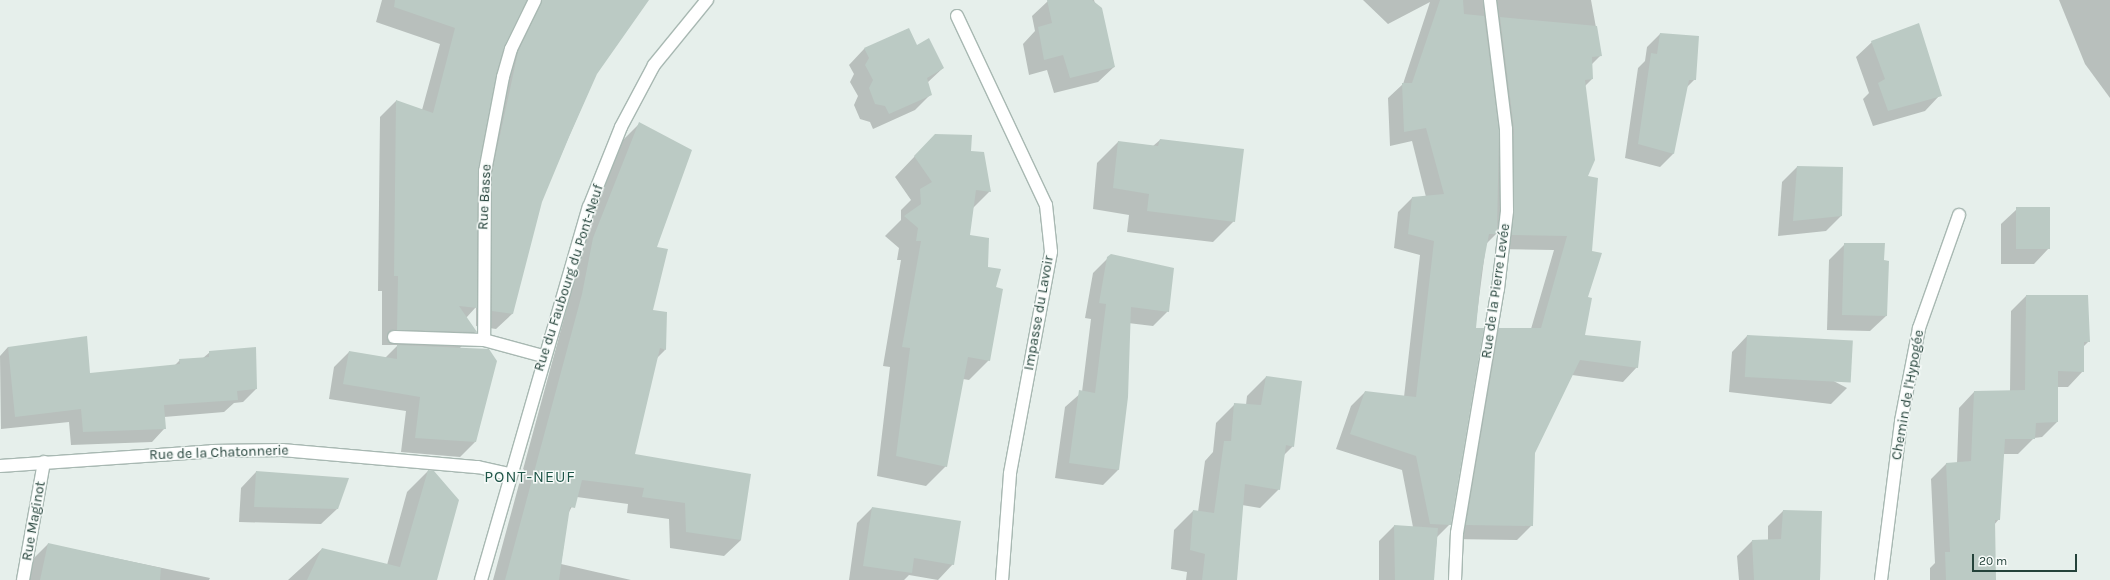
<!DOCTYPE html>
<html>
<head>
<meta charset="utf-8">
<style>
	body { margin:0 }
	#map { position:relative; width:2110px; height:580px; overflow:hidden; background:#e6efeb; font-family:Karla,sans-serif }
	div>[style] { position:absolute }
	.shadow>* { inset:0; background:#0003 }
	.building>* { inset:0; background:#bbcac4; transform-origin:0 0 }
	.roads { filter:drop-shadow(1px 0 #a8b8b2) drop-shadow(-1px 0 #a8b8b2) drop-shadow(0 1px #a8b8b2) drop-shadow(0 -1px #a8b8b2) }
	.service>* { height:12px; margin:-6px; padding:0 6px; transform-origin:6px; border-radius:6px; background:#fff }
	.minor>* { height:12px; margin:-6px; padding:0 6px; transform-origin:6px; border-radius:6px; background:#fff }
	.secondary>* { height:12px; margin:-6px; padding:0 6px; transform-origin:6px; border-radius:6px; background:#fff }
	span { translate:-50% -50%; white-space:nowrap; text-align:center; line-height:1.15; -webkit-text-stroke:3px #f7fbf9; paint-order:stroke }
	.street-label { font-size:14px; color:#24423a }
	.quarter-label { font-size:16px; color:#1f5548; letter-spacing:1px }
	.scale { position:absolute; left:1972px; top:554px; width:105px; height:18px; box-sizing:border-box; border:2px solid #24423a; border-top:0; padding-left:5px; font-size:12px; line-height:14px; white-space:nowrap; color:#24423a; -webkit-text-stroke:3px #f7fbf9; paint-order:stroke }
</style>
</head>
<body>
<div id="map">
	<div class="shadow">
		<div style="clip-path:polygon(evenodd,382px 0,648px 0,596px 74px,541px 201px,512px 314px,496px 329px,476px 326px,476px 307px,466px 318px,475px 332px,459px 349px,475px 442px,460px 457px,401px 452px,406px 411px,329px 399px,334px 367px,349px 352px,385px 358px,398px 345px,382px 345px,382px 291px,378px 291px,380px 117px,396px 101px,422px 110px,440px 44px,376px 22px,382px 0,522px 8px,527px 19px,503px 68px,478px 187px,477px 169px,503px 47px,522px 8px)"></div>
		<div style="clip-path:polygon(1094px 0,1114px 67px,1098px 82px,1054px 93px,1047px 70px,1029px 75px,1023px 44px,1035px 31px,1032px 16px,1048px 1px)"></div>
		<div style="clip-path:polygon(1363px 0,1591px 0,1601px 55px,1591px 65px,1592px 79px,1585px 86px,1587px 298px,1584px 336px,1637px 367px,1623px 382px,1572px 375px,1534px 453px,1532px 525px,1517px 540px,1452px 539px,1485px 343px,1499px 329px,1531px 329px,1554px 250px,1498px 249px,1497px 227px,1496px 234px,1486px 244px,1450px 524px,1437px 537px,1433px 580px,1379px 580px,1379px 541px,1394px 526px,1413px 527px,1402px 470px,1336px 449px,1351px 406px,1365px 392px,1404px 397px,1420px 255px,1394px 248px,1398px 212px,1412px 198px,1426px 197px,1412px 141px,1390px 146px,1388px 98px,1403px 84px,1430px 2px,1388px 24px)"></div>
		<div style="clip-path:polygon(2059px 0,2110px 0,2110px 98px,2085px 64px)"></div>
		<div style="clip-path:polygon(908px 29px,916px 47px,943px 68px,927px 83px,931px 94px,915px 110px,873px 129px,870px 122px,860px 119px,854px 105px,858px 96px,850px 82px,854px 74px,849px 65px,864px 49px)"></div>
		<div style="clip-path:polygon(1660px 34px,1695px 79px,1686px 88px,1673px 154px,1660px 167px,1625px 158px,1638px 68px,1645px 61px,1647px 47px)"></div>
		<div style="clip-path:polygon(1872px 42px,1940px 95px,1925px 111px,1873px 126px,1863px 99px,1869px 93px,1856px 57px)"></div>
		<div style="clip-path:polygon(639px 124px,656px 248px,651px 310px,665px 350px,656px 359px,634px 454px,741px 540px,724px 556px,670px 548px,669px 519px,627px 513px,628px 504px,577px 497px,568px 514px,561px 564px,631px 580px,493px 580px,566px 311px,577px 255px,623px 140px)"></div>
		<div style="clip-path:polygon(1160px 140px,1234px 221px,1213px 242px,1127px 232px,1129px 215px,1093px 209px,1097px 163px,1118px 142px,1153px 146px)"></div>
		<div style="clip-path:polygon(969px 152px,990px 191px,973px 208px,969px 236px,995px 287px,989px 360px,969px 380px,963px 379px,946px 466px,926px 486px,877px 476px,890px 367px,883px 366px,901px 260px,897px 260px,899px 248px,885px 236px,901px 220px,901px 210px,911px 200px,895px 177px,915px 156px)"></div>
		<div style="clip-path:polygon(1797px 167px,1841px 216px,1826px 231px,1778px 236px,1782px 182px)"></div>
		<div style="clip-path:polygon(2017px 209px,2049px 248px,2034px 264px,2001px 264px,2001px 224px)"></div>
		<div style="clip-path:polygon(1845px 244px,1883px 261px,1886px 316px,1870px 331px,1827px 330px,1829px 260px)"></div>
		<div style="clip-path:polygon(1108px 258px,1168px 311px,1153px 326px,1128px 323px,1118px 470px,1103px 485px,1055px 478px,1065px 407px,1082px 392px,1091px 319px,1085px 318px,1093px 273px)"></div>
		<div style="clip-path:polygon(2026px 296px,2089px 341px,2083px 347px,2083px 371px,2068px 387px,2057px 387px,2057px 422px,2042px 437px,2034px 438px,2018px 454px,2003px 454px,1999px 519px,1994px 525px,1995px 580px,1930px 580px,1930px 568px,1935px 563px,1931px 479px,1946px 464px,1957px 463px,1959px 408px,1974px 392px,2010px 391px,2011px 311px)"></div>
		<div style="clip-path:polygon(1747px 336px,1847px 388px,1831px 404px,1729px 392px,1732px 352px)"></div>
		<div style="clip-path:polygon(8px 347px,89px 374px,174px 366px,180px 360px,203px 358px,210px 352px,256px 389px,243px 402px,234px 403px,224px 412px,164px 417px,164px 429px,152px 442px,71px 445px,69px 422px,1px 429px,0 356px)"></div>
		<div style="clip-path:polygon(1266px 377px,1293px 446px,1283px 456px,1279px 489px,1260px 508px,1242px 505px,1236px 580px,1186px 580px,1187px 572px,1171px 569px,1174px 530px,1193px 511px,1198px 512px,1205px 461px,1213px 452px,1216px 423px,1235px 404px,1246px 405px,1247px 396px)"></div>
		<div style="clip-path:polygon(428px 471px,434px 580px,288px 580px,322px 549px,387px 565px,407px 492px)"></div>
		<div style="clip-path:polygon(256px 472px,337px 509px,321px 524px,239px 522px,241px 488px)"></div>
		<div style="clip-path:polygon(872px 508px,953px 564px,938px 580px,909px 575px,904px 580px,849px 580px,857px 523px)"></div>
		<div style="clip-path:polygon(1783px 511px,1821px 512px,1820px 580px,1739px 580px,1737px 556px,1752px 541px,1768px 541px,1768px 526px)"></div>
		<div style="clip-path:polygon(48px 544px,210px 578px,209px 580px,29px 580px,33px 559px)"></div>
	</div>
	<div class="building">
		<div style="clip-path:polygon(395px 0,527px 0,504px 47px,478px 170px,477px 308px,459px 306px,477px 332px,397px 330px,398px 276px,394px 276px,396px 100px,433px 113px,455px 28px,394px 7px)"></div>
		<div style="clip-path:polygon(542px 0,649px 0,597px 74px,569px 137px,542px 202px,513px 314px,492px 311px,492px 172px,518px 52px)"></div>
		<div style="clip-path:polygon(1047px 0,1092px 0,1102px 8px,1115px 67px,1070px 78px,1063px 55px,1044px 60px,1038px 27px,1052px 23px)"></div>
		<div style="clip-path:polygon(1440px 0,1463px 0,1464px 14px,1484px 16px,1499px 130px,1497px 234px,1489px 234px,1481px 276px,1476px 328px,1484px 328px,1451px 525px,1430px 524px,1416px 456px,1350px 434px,1365px 391px,1416px 397px,1434px 241px,1408px 234px,1412px 197px,1444px 194px,1426px 128px,1404px 132px,1402px 83px,1412px 83px)"></div>
		<div style="clip-path:polygon(1500px 17px,1597px 26px,1602px 56px,1592px 57px,1593px 79px,1585px 80px,1595px 160px,1588px 176px,1598px 178px,1592px 251px,1602px 253px,1588px 297px,1592px 298px,1585px 335px,1641px 341px,1638px 368px,1580px 360px,1535px 453px,1533px 526px,1466px 525px,1499px 328px,1541px 328px,1567px 236px,1512px 235px,1514px 129px)"></div>
		<div style="clip-path:polygon(1919px 23px,1942px 96px,1888px 111px,1878px 83px,1885px 79px,1871px 41px)"></div>
		<div style="clip-path:polygon(909px 28px,917px 45px,929px 38px,944px 68px,927px 78px,932px 95px,889px 114px,885px 106px,875px 104px,869px 88px,873px 80px,865px 65px,869px 58px,864px 48px)"></div>
		<div style="clip-path:polygon(1660px 33px,1699px 36px,1696px 80px,1689px 80px,1674px 154px,1638px 144px,1651px 53px,1657px 54px)"></div>
		<div style="clip-path:polygon(639px 122px,692px 150px,657px 247px,668px 249px,653px 310px,667px 312px,666px 350px,660px 348px,635px 454px,751px 474px,741px 540px,686px 532px,685px 503px,642px 497px,644px 488px,582px 480px,575px 508px,570px 507px,559px 580px,505px 580px,582px 294px,593px 238px)"></div>
		<div style="clip-path:polygon(935px 134px,972px 135px,971px 151px,984px 152px,991px 192px,976px 190px,970px 235px,989px 238px,988px 267px,1001px 269px,996px 287px,1003px 289px,990px 361px,968px 357px,947px 467px,896px 456px,910px 348px,902px 347px,921px 241px,916px 241px,918px 228px,904px 216px,921px 204px,920px 189px,932px 182px,914px 156px)"></div>
		<div style="clip-path:polygon(1160px 139px,1244px 149px,1235px 222px,1147px 211px,1149px 194px,1113px 188px,1118px 141px,1158px 146px)"></div>
		<div style="clip-path:polygon(1797px 166px,1843px 167px,1842px 216px,1793px 221px)"></div>
		<div style="left:2050px;top:207px;width:42px;height:34px;rotate:90deg"></div>
		<div style="clip-path:polygon(1844px 243px,1885px 243px,1884px 260px,1889px 261px,1887px 316px,1842px 315px)"></div>
		<div style="clip-path:polygon(1111px 254px,1174px 268px,1169px 312px,1131px 307px,1128px 397px,1119px 470px,1069px 463px,1079px 390px,1095px 393px,1106px 304px,1099px 303px,1107px 257px)"></div>
		<div style="clip-path:polygon(2026px 295px,2088px 295px,2090px 342px,2084px 342px,2084px 372px,2058px 371px,2058px 422px,2036px 423px,2035px 439px,2005px 439px,2000px 520px,1995px 520px,1996px 580px,1946px 580px,1945px 552px,1950px 552px,1946px 463px,1971px 461px,1974px 391px,2025px 390px)"></div>
		<div style="left:1747px;top:335px;width:106px;height:42px;rotate:3deg"></div>
		<div style="clip-path:polygon(87px 336px,90px 373px,180px 364px,179px 359px,209px 357px,209px 351px,256px 347px,257px 389px,237px 391px,238px 400px,164px 405px,166px 429px,83px 432px,81px 409px,15px 417px,8px 347px)"></div>
		<div style="clip-path:polygon(397px 345px,489px 349px,497px 361px,476px 442px,415px 438px,420px 397px,343px 384px,349px 351px,397px 359px)"></div>
		<div style="clip-path:polygon(1266px 376px,1302px 381px,1294px 447px,1286px 445px,1280px 490px,1245px 484px,1237px 580px,1202px 580px,1205px 554px,1190px 550px,1193px 510px,1214px 513px,1224px 441px,1231px 441px,1234px 403px,1261px 405px)"></div>
		<div style="clip-path:polygon(428px 470px,434px 471px,459px 500px,437px 580px,307px 580px,322px 548px,400px 567px)"></div>
		<div style="clip-path:polygon(256px 471px,349px 478px,338px 509px,254px 507px)"></div>
		<div style="clip-path:polygon(872px 507px,961px 521px,954px 565px,914px 558px,912px 573px,863px 566px)"></div>
		<div style="clip-path:polygon(1783px 510px,1822px 511px,1820px 580px,1754px 580px,1752px 540px,1781px 539px)"></div>
		<div style="clip-path:polygon(1394px 525px,1438px 528px,1434px 580px,1395px 580px)"></div>
		<div style="clip-path:polygon(48px 543px,161px 568px,160px 580px,40px 580px)"></div>
	</div>
	<div class="roads">
		<div class="service">
			<div style="left:394px;top:337px;width:90px;rotate:1.9deg"></div>
		</div>
		<div class="minor">
			<div style="left:535px;top:0;width:55px;rotate:116.1deg"></div>
			<div style="left:511px;top:49px;width:29px;rotate:106deg"></div>
			<div style="left:503px;top:77px;width:96px;rotate:100.8deg"></div>
			<div style="left:485px;top:171px;width:169px;rotate:90.3deg"></div>
			<div style="left:484px;top:340px;width:61px;rotate:15.2deg"></div>
			<div style="left:957px;top:16px;width:209px;rotate:64.8deg"></div>
			<div style="left:1046px;top:205px;width:47px;rotate:83.9deg"></div>
			<div style="left:1051px;top:252px;width:226px;rotate:100.5deg"></div>
			<div style="left:1010px;top:474px;width:106px;rotate:94.3deg"></div>
			<div style="left:0;top:466px;width:213px;rotate:-4deg"></div>
			<div style="left:212px;top:451px;width:70px;rotate:-0.8deg"></div>
			<div style="left:282px;top:450px;width:197px;rotate:5deg"></div>
			<div style="left:478px;top:467px;width:32px;rotate:13deg"></div>
			<div style="left:23px;top:580px;width:120px;rotate:-79.9deg"></div>
			<div style="left:1455px;top:580px;width:47px;rotate:-87.6deg"></div>
			<div style="left:1457px;top:533px;width:247px;rotate:-80.5deg"></div>
			<div style="left:1498px;top:289px;width:79px;rotate:-83.4deg"></div>
			<div style="left:1507px;top:211px;width:82px;rotate:-90.7deg"></div>
			<div style="left:1506px;top:129px;width:130px;rotate:-97.1deg"></div>
			<div style="left:1881px;top:580px;width:160px;rotate:-82.8deg"></div>
			<div style="left:1901px;top:421px;width:95px;rotate:-79deg"></div>
			<div style="left:1919px;top:328px;width:120px;rotate:-70.5deg"></div>
		</div>
		<div class="secondary">
			<div style="left:481px;top:580px;width:388px;rotate:-73.9deg"></div>
			<div style="left:589px;top:207px;width:86px;rotate:-68.2deg"></div>
			<div style="left:621px;top:127px;width:70px;rotate:-62deg"></div>
			<div style="left:654px;top:65px;width:84px;rotate:-50.8deg"></div>
		</div>
	</div>
	<div class="street-label">
		<span style="left:485px;top:197px;rotate:-87deg">Rue Basse</span>
		<span style="left:569px;top:278px;rotate:-72deg">Rue du Faubourg du Pont-Neuf</span>
		<span style="left:1496px;top:291px;rotate:-82deg">Rue de la Pierre Levée</span>
		<span style="left:1039px;top:313px;rotate:-80deg">Impasse du Lavoir</span>
		<span style="left:1908px;top:395px;rotate:-80deg">Chemin de l'Hypogée</span>
		<span style="left:219px;top:453px;rotate:-2deg">Rue de la Chatonnerie</span>
		<span style="left:34px;top:521px;rotate:-80deg">Rue Maginot</span>
	</div>
	<div class="quarter-label">
		<span style="left:530px;top:477px">PONT-NEUF</span>
	</div>
	<div class="scale">20 m</div>
</div>
</body>
</html>
